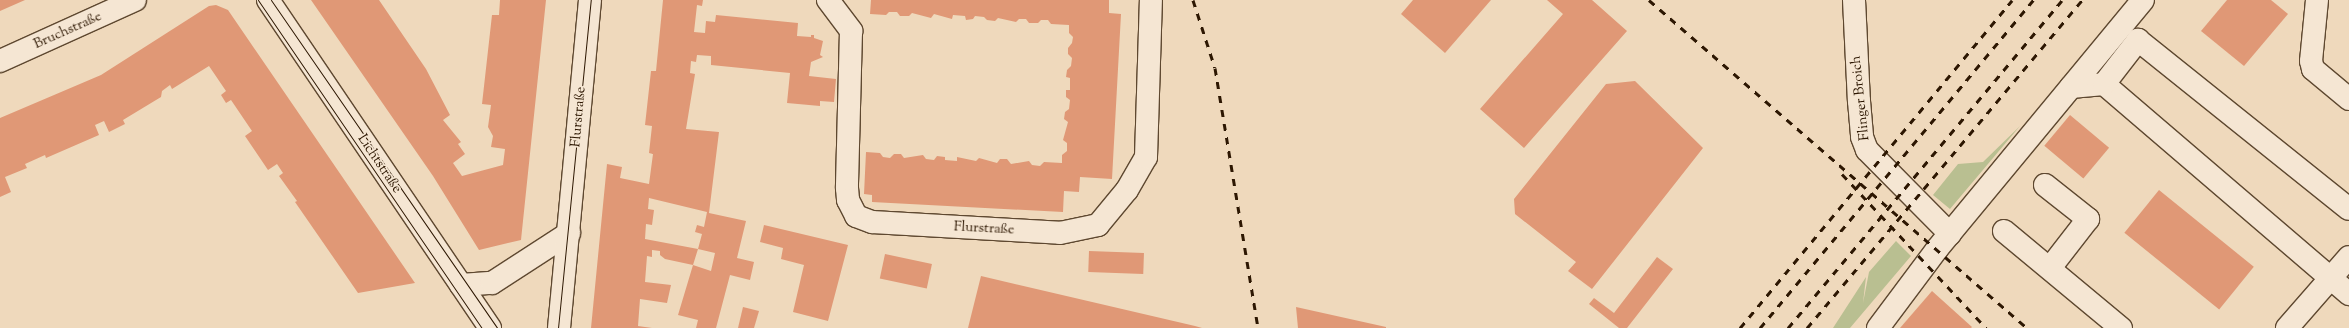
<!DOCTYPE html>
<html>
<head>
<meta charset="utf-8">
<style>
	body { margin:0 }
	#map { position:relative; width:2349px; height:328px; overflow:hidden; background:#efd9bc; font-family:"Sorts Mill Goudy",serif }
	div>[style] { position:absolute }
	.green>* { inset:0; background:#b9bf91 }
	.building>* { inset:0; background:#e09876; transform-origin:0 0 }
	.roads { filter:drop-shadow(1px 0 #5e4830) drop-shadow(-1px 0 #5e4830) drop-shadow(0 1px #5e4830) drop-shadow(0 -1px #5e4830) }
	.minor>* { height:22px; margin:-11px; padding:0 11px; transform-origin:11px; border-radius:11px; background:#f5e6d3 }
	.tram>* { height:1px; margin:-0.5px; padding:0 0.5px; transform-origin:0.5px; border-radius:0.5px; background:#2d1702 }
	.rail>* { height:3px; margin-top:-1.5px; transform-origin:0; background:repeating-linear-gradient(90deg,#2d1702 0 7px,transparent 0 14px) }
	span { translate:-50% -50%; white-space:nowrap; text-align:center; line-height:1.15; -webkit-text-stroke:3.5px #f5e6d3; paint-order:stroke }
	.street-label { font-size:14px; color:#2d1702 }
</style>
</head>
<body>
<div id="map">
	<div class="green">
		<div style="clip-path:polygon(2020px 126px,1950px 209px,1933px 195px,1958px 164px,1983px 162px)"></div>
		<div style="clip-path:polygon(1896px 241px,1911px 256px,1850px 328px,1833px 328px,1866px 277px,1863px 303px,1869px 272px)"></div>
	</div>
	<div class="building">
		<div style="clip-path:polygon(0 0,25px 0,0 11px)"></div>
		<div style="clip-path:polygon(311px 0,379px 0,426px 69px,450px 115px,443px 120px,461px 142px,458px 144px,465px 154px,453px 163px,462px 176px,503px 165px,505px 149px,491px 147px,493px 136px,488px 127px,491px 105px,482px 104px,492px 15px,499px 15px,500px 0,546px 0,521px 240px,479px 250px,433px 176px)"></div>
		<div style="clip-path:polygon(evenodd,663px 0,703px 0,702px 6px,697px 5px,694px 32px,705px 33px,706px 21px,715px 22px,716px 15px,798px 23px,797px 36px,811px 37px,811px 35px,814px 35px,814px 38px,823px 41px,820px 55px,823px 57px,811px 62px,809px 76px,836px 79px,834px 102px,820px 101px,820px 106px,787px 103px,790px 73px,711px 65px,711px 56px,697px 55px,696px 62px,691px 61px,690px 73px,695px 74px,686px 129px,719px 132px,709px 213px,746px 221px,737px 258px,754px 262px,750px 280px,730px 275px,716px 328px,696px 328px,698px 320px,678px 315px,693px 265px,711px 271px,715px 253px,698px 249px,693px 265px,665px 259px,660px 255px,660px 251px,652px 250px,652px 257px,647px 256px,645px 282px,671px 285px,667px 303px,640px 299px,638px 326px,652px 328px,591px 328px,607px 164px,622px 167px,620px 178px,649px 184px,653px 154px,649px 153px,652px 126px,645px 125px,651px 71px,656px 71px,663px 0,649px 198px,707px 212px,704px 227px,697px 225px,695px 232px,702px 234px,698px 249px,645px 239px,646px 224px,652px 225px,654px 210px,648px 209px,649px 198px)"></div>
		<div style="clip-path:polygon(871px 0,1109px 0,1109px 13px,1121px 14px,1112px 179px,1080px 177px,1079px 192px,1064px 191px,1063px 212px,872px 202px,872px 195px,864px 194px,866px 152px,880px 153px,883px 157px,890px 158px,894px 154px,901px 154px,904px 158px,923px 155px,926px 159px,934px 160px,937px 156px,945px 157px,945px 160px,957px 161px,957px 157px,976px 161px,979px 158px,997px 163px,1000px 159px,1007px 159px,1011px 164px,1029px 161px,1032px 165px,1040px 166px,1044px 162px,1062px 163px,1062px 155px,1067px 151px,1067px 143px,1063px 140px,1068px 122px,1064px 119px,1065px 112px,1069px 109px,1070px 100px,1066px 97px,1066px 90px,1070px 90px,1070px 78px,1066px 77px,1067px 70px,1071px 66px,1072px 58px,1068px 54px,1068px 48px,1072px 43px,1073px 37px,1069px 33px,1069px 25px,1051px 24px,1048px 20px,1041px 20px,1038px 23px,1029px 23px,1026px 19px,1019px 19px,1016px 22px,998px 18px,995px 21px,987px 20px,984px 17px,975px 16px,973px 19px,966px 20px,965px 16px,953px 15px,952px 19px,934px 14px,931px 18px,912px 13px,909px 16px,900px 16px,897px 12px,889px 12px,886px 15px,870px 14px)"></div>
		<div style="clip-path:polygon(1413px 0,1491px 0,1445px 53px,1401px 14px)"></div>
		<div style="clip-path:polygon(1547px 0,1592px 0,1627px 31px,1524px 148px,1480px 109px,1563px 14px)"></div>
		<div style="clip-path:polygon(2227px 0,2271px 0,2288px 14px,2244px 66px,2201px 31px)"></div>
		<div style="clip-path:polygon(216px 5px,228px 10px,415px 283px,358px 293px,295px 202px,297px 201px,279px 176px,283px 173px,277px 164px,268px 170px,245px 136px,252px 131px,231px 100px,226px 103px,221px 95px,226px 91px,209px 66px,172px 89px,170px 85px,162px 91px,161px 97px,123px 120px,125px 124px,109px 132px,104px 121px,95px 125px,99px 135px,46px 158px,45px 155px,25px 164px,27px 168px,5px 177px,11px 192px,0 197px,0 118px,101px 75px,209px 6px)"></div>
		<div style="clip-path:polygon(1635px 81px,1703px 148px,1592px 289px,1568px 271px,1576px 262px,1515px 214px,1514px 199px,1606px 84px)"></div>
		<div style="left:2070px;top:115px;width:51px;height:40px;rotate:40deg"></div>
		<div style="left:2159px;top:190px;width:122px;height:55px;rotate:39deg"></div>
		<div style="clip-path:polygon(764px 225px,848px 245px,828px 321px,793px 312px,804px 265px,781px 259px,783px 248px,760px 242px)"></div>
		<div style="left:1089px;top:251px;width:55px;height:21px;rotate:2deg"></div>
		<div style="left:885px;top:254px;width:48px;height:25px;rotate:12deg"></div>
		<div style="clip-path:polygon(1657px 257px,1673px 269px,1627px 328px,1619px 328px,1589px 304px,1594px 298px,1614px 313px)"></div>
		<div style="clip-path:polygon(981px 276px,1195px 326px,1202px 328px,968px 328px)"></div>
		<div style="clip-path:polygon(1932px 291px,1972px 327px,1971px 328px,1900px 328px)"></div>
		<div style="clip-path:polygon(743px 307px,759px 311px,754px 328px,738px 328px)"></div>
		<div style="clip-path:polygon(1296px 307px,1386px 327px,1386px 328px,1298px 328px)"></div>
	</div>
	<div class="roads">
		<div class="minor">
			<div style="left:268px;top:0;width:396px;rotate:55.9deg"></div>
			<div style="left:828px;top:0;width:39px;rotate:53deg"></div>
			<div style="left:851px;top:31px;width:157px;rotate:91.5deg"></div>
			<div style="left:847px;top:188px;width:12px;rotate:85deg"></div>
			<div style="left:848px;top:200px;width:18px;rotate:63deg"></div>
			<div style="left:856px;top:216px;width:17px;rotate:21deg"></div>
			<div style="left:872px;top:222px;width:188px;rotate:3.3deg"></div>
			<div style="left:1060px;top:233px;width:39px;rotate:-12deg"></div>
			<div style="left:1098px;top:225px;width:45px;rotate:-50.4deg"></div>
			<div style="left:1127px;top:190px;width:38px;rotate:-60deg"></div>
			<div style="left:1146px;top:157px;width:157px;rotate:-88.2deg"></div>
			<div style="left:1854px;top:0;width:101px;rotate:87.2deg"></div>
			<div style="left:1859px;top:101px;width:36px;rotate:85deg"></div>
			<div style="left:1862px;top:137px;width:14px;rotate:69deg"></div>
			<div style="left:1867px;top:150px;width:118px;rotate:45.3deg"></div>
			<div style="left:2317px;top:0;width:61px;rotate:95.6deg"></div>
			<div style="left:2311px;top:61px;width:8px;rotate:76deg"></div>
			<div style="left:2313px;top:69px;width:47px;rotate:39.8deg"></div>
			<div style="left:0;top:61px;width:148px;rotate:-24.3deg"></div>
			<div style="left:2104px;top:84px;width:323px;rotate:40.6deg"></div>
			<div style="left:2071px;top:87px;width:33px;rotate:-5deg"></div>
			<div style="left:2104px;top:84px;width:56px;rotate:-52.3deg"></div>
			<div style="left:2138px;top:40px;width:270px;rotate:38.7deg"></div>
			<div style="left:2045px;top:185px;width:55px;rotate:38.3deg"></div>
			<div style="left:2088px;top:219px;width:62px;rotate:127.8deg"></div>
			<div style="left:2004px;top:231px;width:152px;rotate:39.7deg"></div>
			<div style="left:461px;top:285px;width:31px;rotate:-4deg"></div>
			<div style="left:492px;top:283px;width:92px;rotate:-33deg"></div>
			<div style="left:559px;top:328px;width:329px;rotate:-84.6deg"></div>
			<div style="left:1878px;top:328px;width:99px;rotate:-53.2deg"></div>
			<div style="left:1937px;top:249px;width:323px;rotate:-50.4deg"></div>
			<div style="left:2287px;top:328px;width:94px;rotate:-48.9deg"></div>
		</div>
	</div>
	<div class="tram">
		<div style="left:258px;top:0;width:397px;rotate:55.7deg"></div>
		<div style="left:271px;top:0;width:398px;rotate:55.4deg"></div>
		<div style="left:558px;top:328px;width:330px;rotate:-84.3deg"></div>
	</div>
	<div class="rail">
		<div style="left:1193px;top:0;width:71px;rotate:72.1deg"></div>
		<div style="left:1215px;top:68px;width:264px;rotate:80.6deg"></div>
		<div style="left:1649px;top:0;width:500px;rotate:40.95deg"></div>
		<div style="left:1842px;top:174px;width:211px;rotate:46.9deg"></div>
		<div style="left:1740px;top:328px;width:426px;rotate:-50.3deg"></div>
		<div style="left:1760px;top:328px;width:427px;rotate:-50.2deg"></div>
		<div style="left:1788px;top:328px;width:427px;rotate:-50.1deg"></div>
		<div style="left:1807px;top:328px;width:428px;rotate:-50deg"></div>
	</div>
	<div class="street-label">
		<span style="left:68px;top:31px;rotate:-24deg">Bruchstraße</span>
		<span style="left:1861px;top:98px;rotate:-96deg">Flinger Broich</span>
		<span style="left:579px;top:117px;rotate:-85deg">Flurstraße</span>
		<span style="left:379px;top:164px;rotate:56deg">Lichtstraße</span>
		<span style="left:984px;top:229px;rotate:3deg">Flurstraße</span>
	</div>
</div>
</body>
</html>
